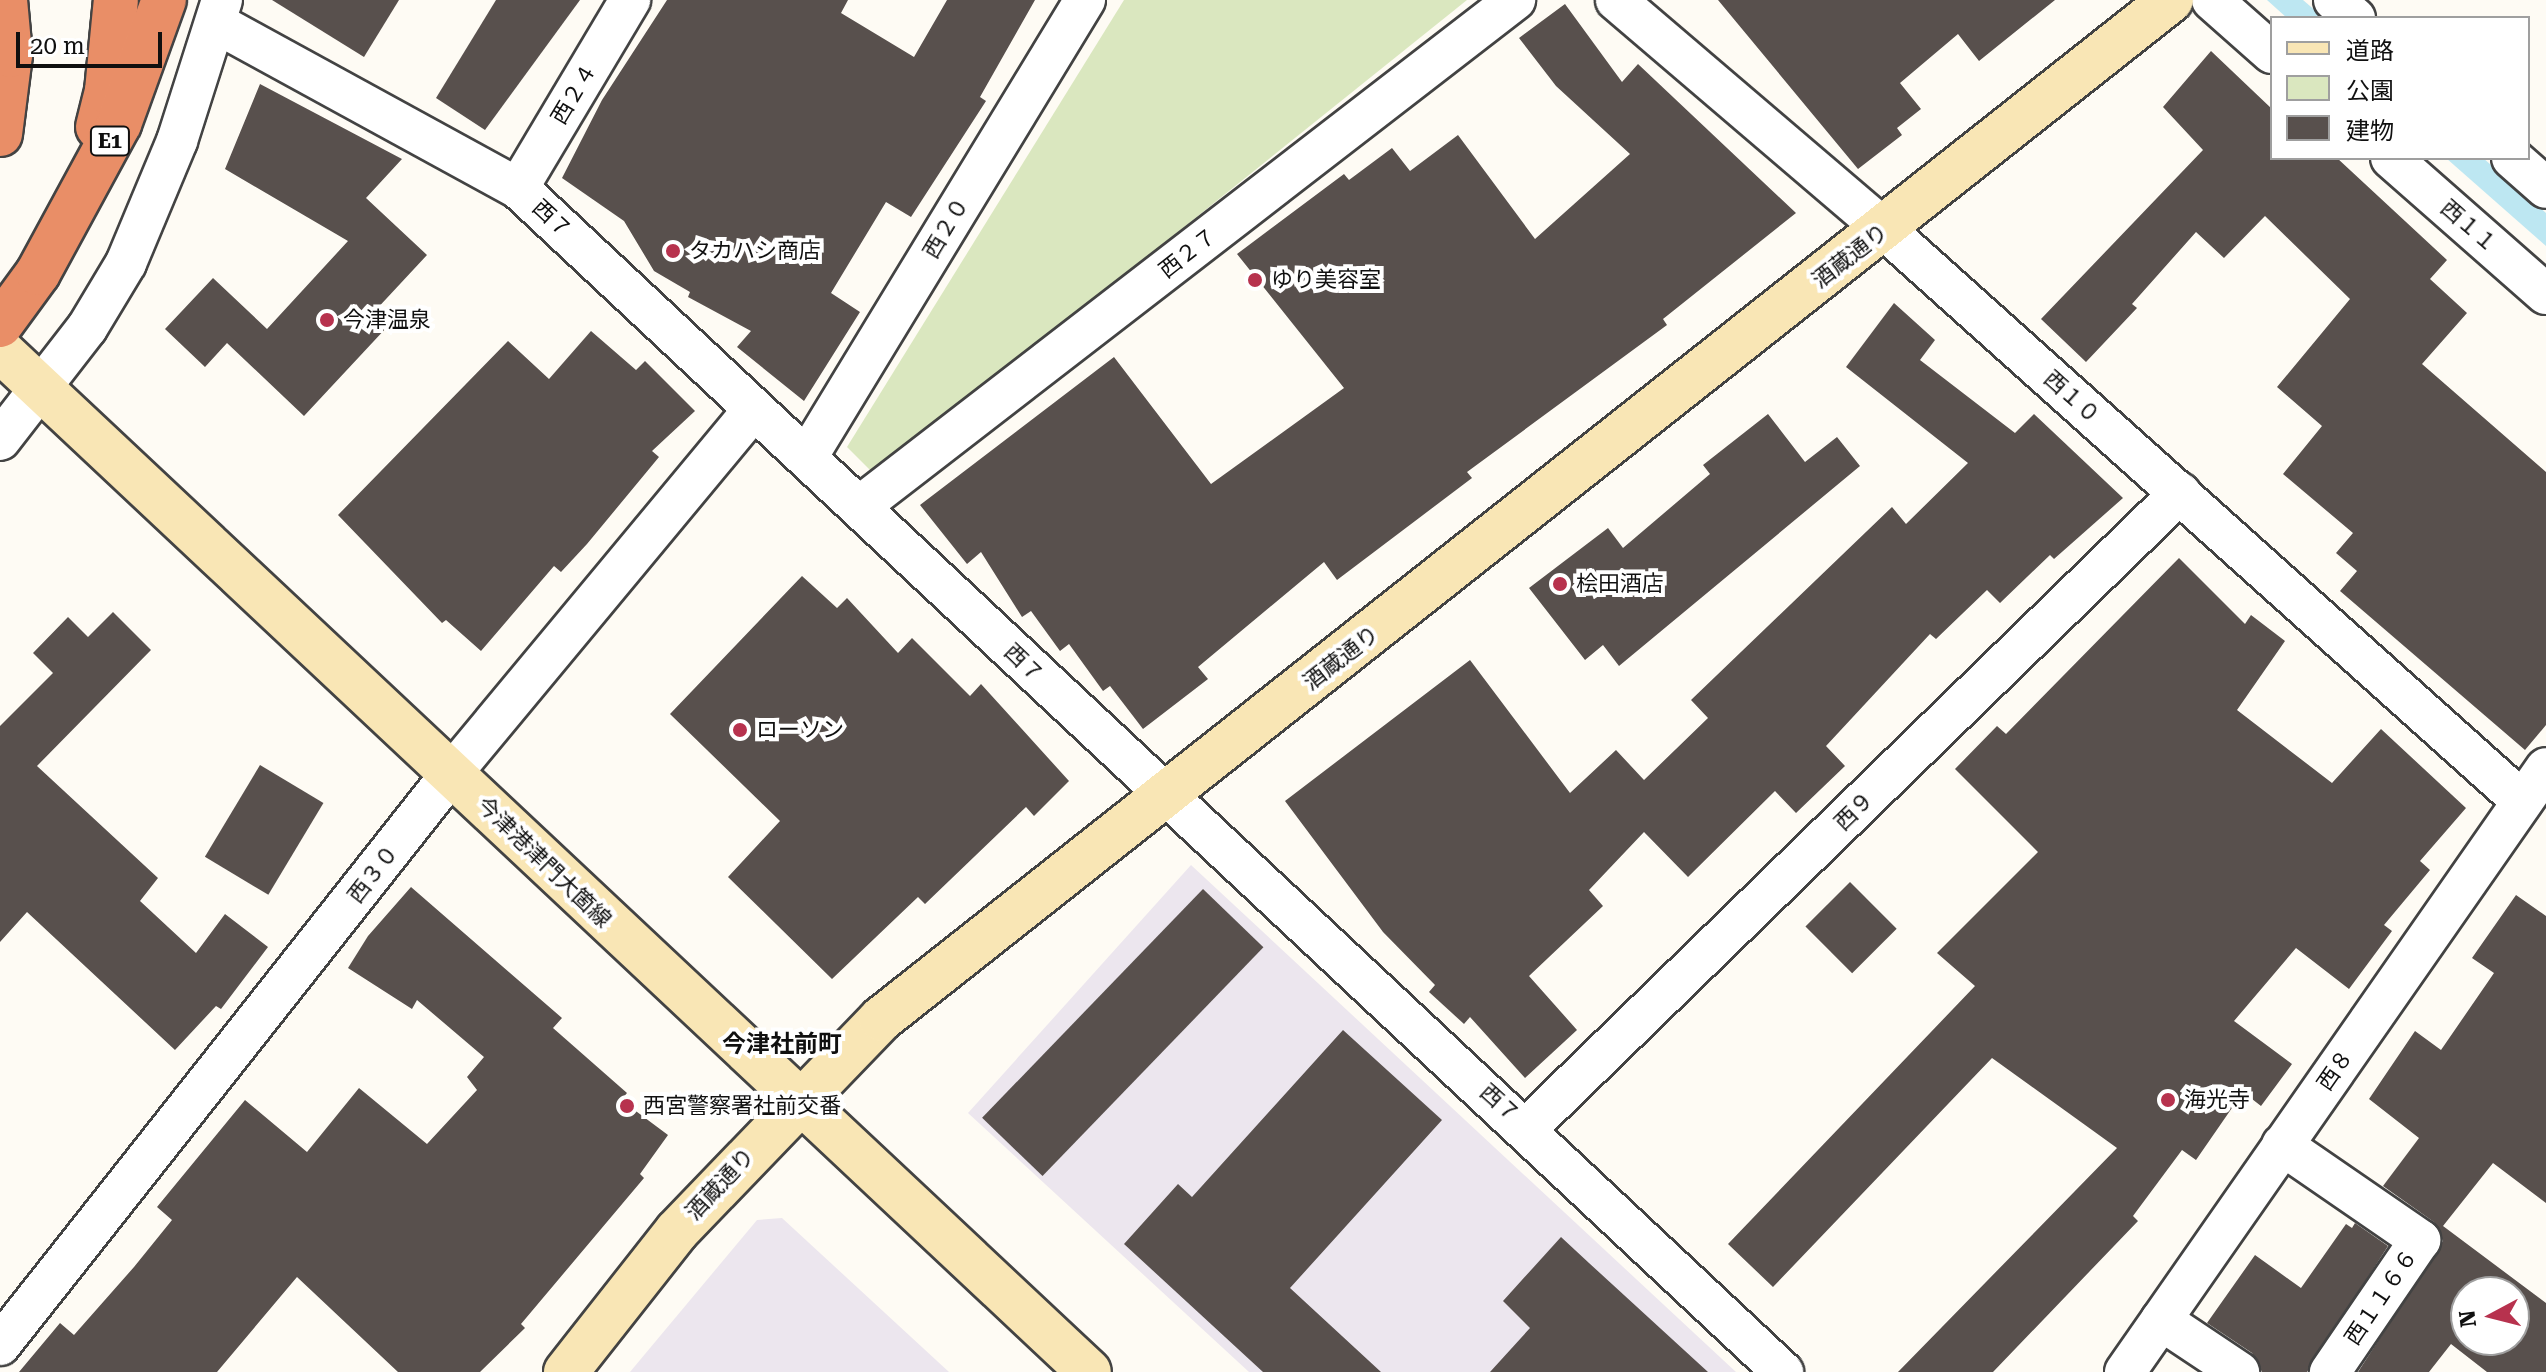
<!DOCTYPE html>
<html>
<head>
<meta charset="utf-8">
<style>
	body { margin:0 }
	#map { position:relative; width:2546px; height:1372px; overflow:hidden; background:#fefbf4; font-family:"Roboto Serif","Noto Sans JP",serif }
	div>[style] { position:absolute }
	.industrial>* { inset:0; background:#ece6ee }
	.green>* { inset:0; background:#dae7bf }
	.water>* { inset:0; background:#bde7f2 }
	.building>* { inset:0; background:#58504d; transform-origin:0 0 }
	.roads { filter:drop-shadow(2px 0 #434343) drop-shadow(-2px 0 #434343) drop-shadow(0 2px #434343) drop-shadow(0 -2px #434343) }
	.street>* { height:40px; margin:-20px; padding:0 20px; transform-origin:20px; border-radius:20px; background:#fff }
	.secondary>* { height:44px; margin:-22px; padding:0 22px; transform-origin:22px; border-radius:22px; background:#f9e6b5 }
	.highway>* { height:44px; margin:-22px; padding:0 22px; transform-origin:22px; border-radius:22px; background:#e98e67 }
	.dots>* { width:22px; height:22px; translate:-50% -50%; box-sizing:border-box; border:4px solid #fff; border-radius:50% }
	span { translate:-50% -50%; white-space:nowrap; text-align:center; line-height:1.15; -webkit-text-stroke:8px #fff; paint-order:stroke }
	.shield-label span { padding:2px 6px; background:#fff; border:2px solid; border-radius:6px; -webkit-text-stroke-width:0 }
	.shield-label { font-size:20px; color:#101010; font-weight:700 }
	.street-label { font-size:22px; color:#101010 }
	.poi-label { font-size:22px; color:#101010 }
	.left { translate:0 -50%; text-align:left }
	.neighbourhood-label { font-size:24px; color:#101010; font-weight:700 }
	.legend { position:absolute; left:2270px; top:16px; width:260px; height:144px; box-sizing:border-box; background:#fff; border:2px solid #9f9f9f; margin:0; padding:10px 14px; list-style:none; font-size:24px; color:#101010 }
	.legend li { display:flex; align-items:center; gap:16px; height:40px }
	.legend b { width:40px; border:2px solid #9f9f9f }
	.north { position:absolute; left:2450px; top:1276px; width:80px; height:80px; box-sizing:border-box; background:#fff; border:2px solid #9f9f9f; border-radius:50%; rotate:263deg; font-size:22px; font-weight:700; line-height:32px; text-align:center; color:#101010 }
	.north::after { content:''; display:block; margin:auto; width:28px; height:36px; background:#b7324e; clip-path:polygon(50% 0,100% 100%,50% 72%,0 100%) }
	.scale { position:absolute; left:16px; top:32px; width:146px; height:36px; box-sizing:border-box; border:4px solid #101010; border-top:0; padding-left:10px; font-size:24px; line-height:28px; white-space:nowrap; color:#101010; -webkit-text-stroke:6px #fff; paint-order:stroke }
</style>
</head>
<body>
<div id="map">
	<div class="industrial">
		<div style="clip-path:polygon(1191px 865px,1736px 1372px,1249px 1372px,968px 1113px)"></div>
		<div style="clip-path:polygon(782px 1218px,949px 1372px,630px 1372px,757px 1220px)"></div>
	</div>
	<div class="green">
		<div style="clip-path:polygon(1124px 0,1467px 0,875px 475px,847px 447px)"></div>
	</div>
	<div class="water">
		<div style="clip-path:polygon(2267px 0,2303px 0,2324px 18px,2287px 18px)"></div>
		<div style="clip-path:polygon(2446px 158px,2483px 158px,2546px 213px,2546px 246px)"></div>
	</div>
	<div class="building">
		<div style="clip-path:polygon(272px 0,399px 0,364px 57px)"></div>
		<div style="clip-path:polygon(496px 0,580px 0,485px 130px,436px 98px)"></div>
		<div style="clip-path:polygon(667px 0,848px 0,841px 13px,914px 57px,947px 0,1035px 0,980px 97px,986px 101px,911px 217px,886px 202px,831px 293px,860px 312px,804px 401px,737px 347px,751px 331px,688px 297px,690px 292px,654px 271px,624px 221px,562px 178px,602px 100px)"></div>
		<div style="clip-path:polygon(1718px 0,2055px 0,1979px 61px,1958px 34px,1900px 83px,1921px 109px,1897px 128px,1902px 135px,1858px 169px)"></div>
		<div style="clip-path:polygon(1565px 4px,1622px 82px,1638px 64px,1796px 213px,1663px 319px,1667px 325px,1467px 472px,1472px 478px,1337px 580px,1324px 562px,1198px 667px,1208px 679px,1143px 729px,1110px 686px,1103px 691px,1069px 644px,1060px 651px,1031px 611px,1022px 617px,981px 552px,967px 564px,920px 505px,1114px 357px,1211px 484px,1344px 388px,1237px 254px,1344px 174px,1349px 180px,1392px 148px,1410px 171px,1458px 135px,1535px 239px,1630px 154px,1556px 86px,1519px 38px)"></div>
		<div style="clip-path:polygon(2211px 51px,2272px 109px,2272px 158px,2337px 158px,2447px 260px,2430px 279px,2467px 313px,2422px 364px,2546px 472px,2546px 725px,2525px 750px,2340px 591px,2357px 571px,2336px 553px,2353px 533px,2283px 474px,2322px 426px,2277px 387px,2350px 299px,2265px 216px,2224px 258px,2196px 232px,2132px 304px,2137px 308px,2086px 362px,2041px 319px,2203px 150px,2163px 107px)"></div>
		<div style="clip-path:polygon(260px 84px,402px 159px,366px 198px,427px 255px,373px 313px,387px 327px,304px 416px,227px 343px,205px 367px,165px 329px,213px 278px,267px 329px,348px 241px,225px 169px)"></div>
		<div style="clip-path:polygon(1894px 303px,1935px 340px,1920px 360px,2015px 433px,2034px 414px,2123px 498px,2054px 559px,2050px 555px,2000px 603px,1987px 590px,1936px 639px,1930px 634px,1826px 746px,1845px 766px,1796px 813px,1775px 791px,1688px 877px,1644px 832px,1589px 890px,1603px 906px,1529px 976px,1577px 1030px,1525px 1078px,1470px 1017px,1464px 1024px,1429px 992px,1435px 985px,1383px 932px,1285px 801px,1470px 660px,1570px 793px,1616px 750px,1644px 780px,1708px 718px,1691px 700px,1892px 507px,1906px 524px,1968px 463px,1846px 367px)"></div>
		<div style="clip-path:polygon(591px 331px,636px 370px,645px 361px,695px 411px,652px 451px,659px 457px,587px 544px,561px 572px,554px 566px,481px 651px,446px 620px,442px 623px,338px 515px,508px 341px,549px 379px)"></div>
		<div style="clip-path:polygon(1768px 414px,1805px 462px,1837px 437px,1860px 466px,1619px 666px,1603px 645px,1585px 660px,1529px 588px,1608px 528px,1623px 548px,1710px 474px,1703px 465px)"></div>
		<div style="clip-path:polygon(2179px 558px,2245px 624px,2251px 615px,2285px 641px,2237px 710px,2332px 783px,2381px 729px,2466px 808px,2420px 861px,2430px 870px,2384px 925px,2392px 931px,2349px 989px,2296px 948px,2234px 1021px,2292px 1064px,2261px 1106px,2243px 1092px,2196px 1160px,2182px 1150px,2133px 1216px,2138px 1221px,1993px 1372px,1898px 1372px,2117px 1148px,1992px 1058px,1773px 1287px,1728px 1244px,1975px 986px,1937px 953px,2038px 852px,1955px 769px,1997px 726px,2006px 734px)"></div>
		<div style="clip-path:polygon(802px 576px,837px 608px,847px 598px,898px 653px,912px 638px,970px 696px,981px 684px,1069px 781px,1034px 816px,1026px 807px,925px 904px,918px 897px,832px 979px,728px 877px,780px 821px,670px 714px)"></div>
		<div style="clip-path:polygon(113px 612px,151px 650px,37px 766px,158px 878px,140px 901px,196px 953px,225px 914px,268px 947px,221px 1009px,216px 1006px,175px 1050px,27px 912px,0 942px,0 726px,53px 673px,33px 653px,68px 617px,88px 637px)"></div>
		<div style="left:260px;top:765px;width:74px;height:107px;rotate:31deg"></div>
		<div style="left:1850px;top:882px;width:66px;height:63px;rotate:45deg"></div>
		<div style="clip-path:polygon(411px 887px,562px 1018px,553px 1028px,627px 1093px,621px 1100px,668px 1135px,640px 1174px,644px 1178px,521px 1324px,525px 1328px,480px 1372px,398px 1372px,297px 1277px,217px 1372px,19px 1372px,60px 1323px,74px 1335px,134px 1267px,172px 1220px,157px 1207px,245px 1100px,307px 1152px,359px 1088px,427px 1144px,477px 1090px,467px 1077px,484px 1057px,417px 1000px,412px 1009px,348px 968px,368px 936px)"></div>
		<div style="left:1203px;top:889px;width:84px;height:318px;rotate:44deg"></div>
		<div style="clip-path:polygon(evenodd,2516px 895px,2546px 916px,2546px 1203px,2493px 1163px,2443px 1226px,2546px 1303px,2546px 1372px,2487px 1372px,2451px 1344px,2429px 1372px,2358px 1372px,2443px 1241px,2434px 1222px,2383px 1186px,2419px 1138px,2369px 1099px,2415px 1031px,2441px 1050px,2494px 973px,2472px 958px,2516px 895px,2466px 1292px,2514px 1292px,2514px 1340px,2466px 1340px,2466px 1292px)"></div>
		<div style="clip-path:polygon(1343px 1030px,1442px 1120px,1290px 1288px,1381px 1372px,1263px 1372px,1124px 1244px,1178px 1184px,1192px 1197px)"></div>
		<div style="clip-path:polygon(2355px 1223px,2388px 1246px,2307px 1372px,2262px 1372px,2252px 1353px,2207px 1323px,2255px 1255px,2301px 1288px,2346px 1224px,2352px 1228px)"></div>
		<div style="clip-path:polygon(1561px 1237px,1589px 1263px,1708px 1372px,1490px 1372px,1530px 1328px,1503px 1301px)"></div>
	</div>
	<div class="roads">
		<div class="street">
			<div style="left:1616px;top:0;width:353px;rotate:40.5deg"></div>
			<div style="left:1884px;top:229px;width:857px;rotate:41.88deg"></div>
			<div style="left:2212px;top:0;width:80px;rotate:41.5deg"></div>
			<div style="left:2334px;top:0;width:28px;rotate:41deg"></div>
			<div style="left:216px;top:23px;width:344px;rotate:28.7deg"></div>
			<div style="left:518px;top:188px;width:1733px;rotate:43.11deg"></div>
			<div style="left:2391px;top:158px;width:206px;rotate:41.3deg"></div>
			<div style="left:2512px;top:158px;width:45px;rotate:41.4deg"></div>
			<div style="left:518px;top:188px;width:219px;rotate:-59.2deg"></div>
			<div style="left:0;top:440px;width:142px;rotate:-52.2deg"></div>
			<div style="left:87px;top:328px;width:76px;rotate:-59deg"></div>
			<div style="left:126px;top:263px;width:132px;rotate:-67.3deg"></div>
			<div style="left:177px;top:141px;width:148px;rotate:-72.3deg"></div>
			<div style="left:807px;top:457px;width:535px;rotate:-58.69deg"></div>
			<div style="left:860px;top:506px;width:828px;rotate:-37.69deg"></div>
			<div style="left:1527px;top:1128px;width:911px;rotate:-44.2deg"></div>
			<div style="left:2282px;top:1145px;width:168px;rotate:34.5deg"></div>
			<div style="left:2420px;top:1240px;width:160px;rotate:124.3deg"></div>
			<div style="left:2161px;top:1320px;width:94px;rotate:33.7deg"></div>
			<div style="left:0;top:1345px;width:728px;rotate:-51.7deg"></div>
			<div style="left:451px;top:774px;width:474px;rotate:-50.3deg"></div>
			<div style="left:2125px;top:1372px;width:736px;rotate:-55.12deg"></div>
		</div>
		<div class="secondary">
			<div style="left:0;top:350px;width:1493px;rotate:43.18deg"></div>
			<div style="left:566px;top:1372px;width:179px;rotate:-51.8deg"></div>
			<div style="left:677px;top:1231px;width:294px;rotate:-46.1deg"></div>
			<div style="left:881px;top:1019px;width:1644px;rotate:-38.31deg"></div>
		</div>
		<div class="highway">
			<div style="left:98px;top:127px;width:37px;rotate:-76deg"></div>
			<div style="left:107px;top:91px;width:91px;rotate:-84.4deg"></div>
			<div style="left:0;top:134px;width:80px;rotate:-82.8deg"></div>
			<div style="left:10px;top:55px;width:55px;rotate:-95.2deg"></div>
			<div style="left:0;top:325px;width:64px;rotate:-53.8deg"></div>
			<div style="left:38px;top:273px;width:170px;rotate:-61.5deg"></div>
			<div style="left:119px;top:124px;width:132px;rotate:-70.1deg"></div>
		</div>
	</div>
	<div class="dots">
		<div style="left:673px;top:251px;background:#b7324e"></div>
		<div style="left:1255px;top:280px;background:#b7324e"></div>
		<div style="left:327px;top:320px;background:#b7324e"></div>
		<div style="left:1560px;top:584px;background:#b7324e"></div>
		<div style="left:740px;top:730px;background:#b7324e"></div>
		<div style="left:2168px;top:1100px;background:#b7324e"></div>
		<div style="left:627px;top:1106px;background:#b7324e"></div>
	</div>
	<div class="shield-label">
		<span style="left:110px;top:141px">E1</span>
	</div>
	<div class="street-label">
		<span style="left:574px;top:94px;rotate:-59deg">西２４</span>
		<span style="left:552px;top:219px;rotate:43deg">西７</span>
		<span style="left:2469px;top:226px;rotate:41deg">西１１</span>
		<span style="left:946px;top:228px;rotate:-59deg">西２０</span>
		<span style="left:1188px;top:253px;rotate:-38deg">西２７</span>
		<span style="left:1850px;top:256px;rotate:-38deg">酒蔵通り</span>
		<span style="left:2072px;top:397px;rotate:42deg">西１０</span>
		<span style="left:1341px;top:658px;rotate:-38deg">酒蔵通り</span>
		<span style="left:1024px;top:663px;rotate:44deg">西７</span>
		<span style="left:1854px;top:811px;rotate:-44deg">西９</span>
		<span style="left:544px;top:862px;rotate:44deg">今津港津門大箇線</span>
		<span style="left:373px;top:874px;rotate:-52deg">西３０</span>
		<span style="left:2335px;top:1070px;rotate:-55deg">西８</span>
		<span style="left:1500px;top:1103px;rotate:42deg">西７</span>
		<span style="left:720px;top:1184px;rotate:-47deg">酒蔵通り</span>
		<span style="left:2381px;top:1297px;rotate:-56deg">西１１６６</span>
	</div>
	<div class="poi-label">
		<span class="left" style="left:689px;top:251px">タカハシ商店</span>
		<span class="left" style="left:1271px;top:280px">ゆり美容室</span>
		<span class="left" style="left:343px;top:320px">今津温泉</span>
		<span class="left" style="left:1576px;top:584px">桧田酒店</span>
		<span class="left" style="left:756px;top:730px">ローソン</span>
		<span class="left" style="left:2184px;top:1100px">海光寺</span>
		<span class="left" style="left:643px;top:1106px">西宮警察署社前交番</span>
	</div>
	<div class="neighbourhood-label">
		<span style="left:782px;top:1045px">今津社前町</span>
	</div>
	<ul class="legend">
	<li><b style="height:10px;background:#f9e6b5"></b>道路</li>
	<li><b style="height:22px;background:#dae7bf"></b>公園</li>
	<li><b style="height:22px;background:#58504d"></b>建物</li>
	</ul>
	<div class="north">N</div>
	<div class="scale">20 m</div>
</div>
</body>
</html>
